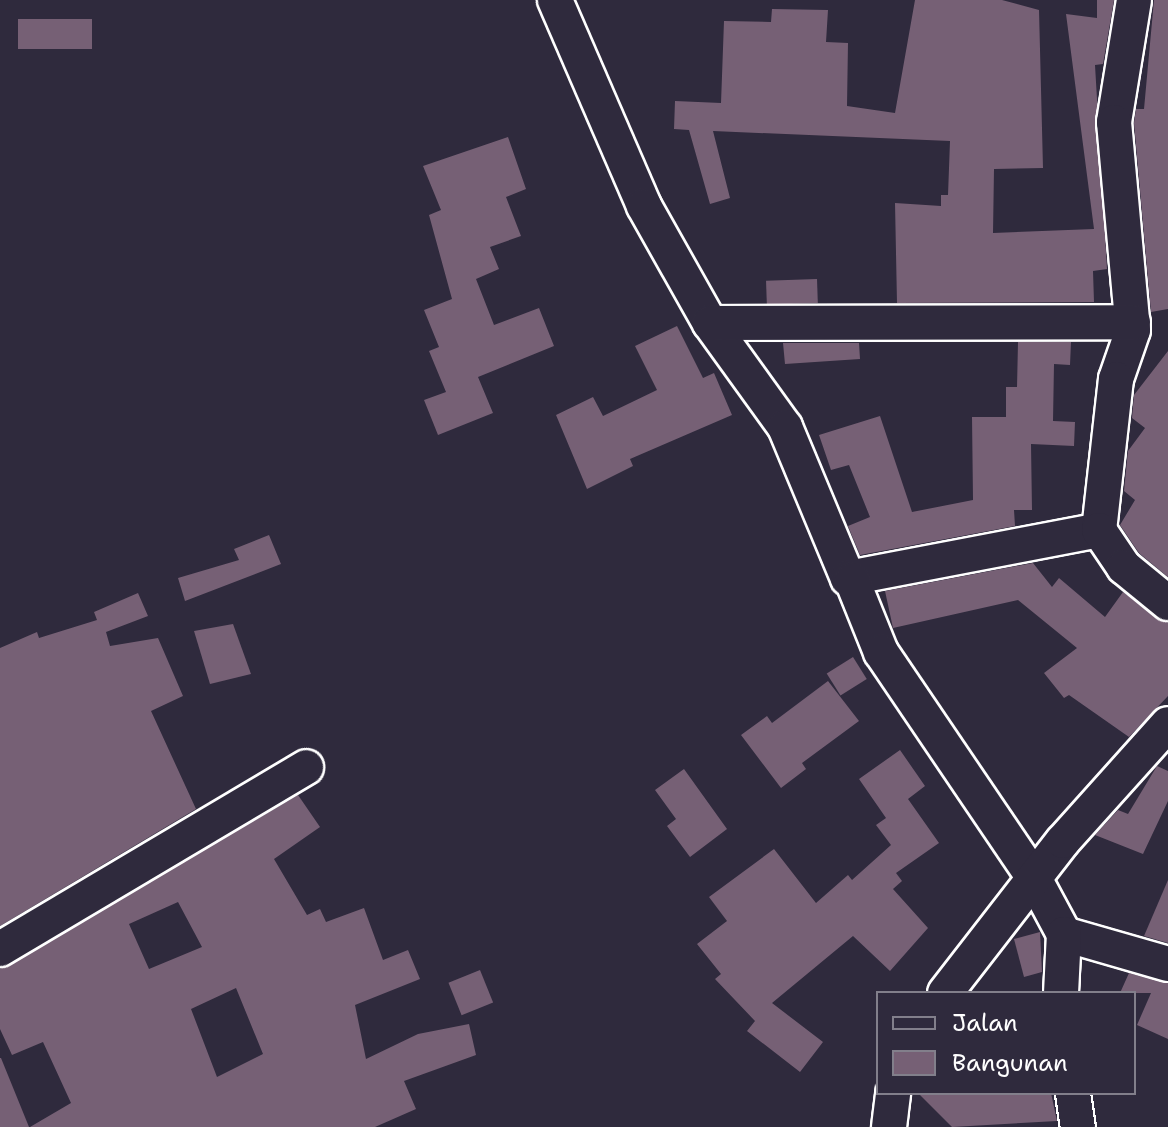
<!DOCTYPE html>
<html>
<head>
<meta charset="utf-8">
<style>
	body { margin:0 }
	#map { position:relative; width:1168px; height:1127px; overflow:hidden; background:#2f2a3d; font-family:"Shantell Sans",sans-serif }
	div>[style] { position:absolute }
	.building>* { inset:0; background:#766075; transform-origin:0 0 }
	.roads { filter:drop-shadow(2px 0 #fff) drop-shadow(-2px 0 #fff) drop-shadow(0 2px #fff) drop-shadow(0 -2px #fff) }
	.street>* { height:34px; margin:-17px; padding:0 17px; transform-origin:17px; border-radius:17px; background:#2f2a3d }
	span { translate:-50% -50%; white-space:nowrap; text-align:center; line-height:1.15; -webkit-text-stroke:6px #2f2a3d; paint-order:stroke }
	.legend { position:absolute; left:876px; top:991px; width:260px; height:104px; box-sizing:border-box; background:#2f2a3d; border:2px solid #827f8b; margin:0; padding:10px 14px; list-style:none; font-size:24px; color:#fff }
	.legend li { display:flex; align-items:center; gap:16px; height:40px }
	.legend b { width:40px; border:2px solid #827f8b }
</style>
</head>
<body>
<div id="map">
	<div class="building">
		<div style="clip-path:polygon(915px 0,1002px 0,1039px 10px,1043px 168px,994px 169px,993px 233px,1094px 229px,1066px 14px,1097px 18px,1097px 0,1114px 0,1103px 64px,1095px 65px,1107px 269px,1093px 271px,1094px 302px,897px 303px,895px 203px,941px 206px,941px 195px,948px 195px,950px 141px,713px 131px,730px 198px,710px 204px,689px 130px,674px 129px,675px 101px,721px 103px,724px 21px,771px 22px,772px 9px,828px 10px,826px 42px,848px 43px,847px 106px,895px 113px)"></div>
		<div style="clip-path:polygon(1154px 0,1168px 0,1168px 309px,1151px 312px,1134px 123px,1136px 109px,1144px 109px)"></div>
		<div style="left:92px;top:19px;width:30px;height:74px;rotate:90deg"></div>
		<div style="clip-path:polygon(508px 137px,526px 189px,506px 197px,521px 236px,490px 247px,499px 269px,476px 279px,494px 325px,539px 308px,554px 346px,478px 377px,493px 413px,438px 435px,424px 400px,446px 392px,429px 351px,439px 347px,424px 310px,452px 299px,429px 215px,441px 210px,423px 166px)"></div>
		<div style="left:817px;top:279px;width:24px;height:51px;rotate:88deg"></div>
		<div style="clip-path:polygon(677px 326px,703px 378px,714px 373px,732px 415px,630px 459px,633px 466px,587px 489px,556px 415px,593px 397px,603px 416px,657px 390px,635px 346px)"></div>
		<div style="clip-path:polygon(1018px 342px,1071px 342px,1070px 365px,1054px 364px,1053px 421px,1075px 422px,1074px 446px,1031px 444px,1032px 510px,1014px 510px,1015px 526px,860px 555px,848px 526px,870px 517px,849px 465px,831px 470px,819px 435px,880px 416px,912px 512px,973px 500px,972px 417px,1006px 417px,1006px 387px,1017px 387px)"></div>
		<div style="clip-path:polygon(783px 343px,859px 343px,860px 359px,785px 364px)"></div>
		<div style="clip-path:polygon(1168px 351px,1168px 577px,1139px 553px,1120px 525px,1135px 500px,1124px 491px,1128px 451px,1145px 428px,1132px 418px,1134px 395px)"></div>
		<div style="clip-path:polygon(269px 535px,281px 564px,185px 601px,178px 578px,239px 560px,234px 549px)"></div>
		<div style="clip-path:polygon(1033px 563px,1052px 587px,1059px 578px,1105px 617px,1123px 592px,1168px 623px,1168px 696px,1129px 737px,1069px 695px,1064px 698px,1044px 673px,1077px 648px,1018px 600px,893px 628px,885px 591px)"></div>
		<div style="clip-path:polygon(138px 593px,148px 616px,106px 632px,110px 646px,158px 638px,183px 696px,151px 711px,196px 809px,0 926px,0 648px,37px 632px,39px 638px,97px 620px,94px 612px)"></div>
		<div style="clip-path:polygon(233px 624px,251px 674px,210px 684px,194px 631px)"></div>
		<div style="left:853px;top:657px;width:26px;height:31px;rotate:58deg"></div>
		<div style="clip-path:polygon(828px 681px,859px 721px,802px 763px,806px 769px,781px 788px,741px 735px,767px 716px,772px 723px)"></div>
		<div style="clip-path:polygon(900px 750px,925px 786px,908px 799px,939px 843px,896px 873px,902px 881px,893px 889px,928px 928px,890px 971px,853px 936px,772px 1003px,823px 1042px,800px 1072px,747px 1031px,755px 1021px,715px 979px,721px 974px,697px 944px,727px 921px,709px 897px,774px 849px,816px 903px,848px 875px,852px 880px,891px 845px,876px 825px,886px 818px,859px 779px)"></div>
		<div style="clip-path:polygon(1157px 766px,1168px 771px,1168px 801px,1143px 854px,1095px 835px,1118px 810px,1128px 814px)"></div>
		<div style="clip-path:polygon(684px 769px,727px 829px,690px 857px,667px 826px,676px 819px,655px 790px)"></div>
		<div style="clip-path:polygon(evenodd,298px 795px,320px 827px,274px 859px,307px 915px,320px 909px,326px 922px,364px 908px,383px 960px,408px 950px,420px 979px,355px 1005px,366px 1059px,418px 1034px,469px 1024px,476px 1055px,404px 1081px,416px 1109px,375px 1127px,30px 1127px,71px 1103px,43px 1042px,12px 1055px,0 1029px,0 969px,298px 795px,178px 902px,202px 947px,149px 969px,129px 924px,178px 902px,298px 795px,236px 988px,263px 1054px,217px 1077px,191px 1009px,236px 988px)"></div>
		<div style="clip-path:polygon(1168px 880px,1168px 943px,1144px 936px)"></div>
		<div style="clip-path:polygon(1040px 932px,1042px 972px,1024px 977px,1014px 939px)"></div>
		<div style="left:480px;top:970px;width:35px;height:34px;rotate:68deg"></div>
		<div style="clip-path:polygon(1129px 973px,1168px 983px,1168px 1039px,1137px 1025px,1151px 993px,1120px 993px)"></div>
		<div style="clip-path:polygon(0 1058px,1px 1058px,29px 1127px,0 1127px)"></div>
		<div style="clip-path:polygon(918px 1093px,1051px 1093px,1057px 1121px,952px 1127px)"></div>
	</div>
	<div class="roads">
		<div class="street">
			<div style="left:555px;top:0;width:224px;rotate:66.6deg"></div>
			<div style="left:644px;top:206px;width:134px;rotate:60.6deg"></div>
			<div style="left:710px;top:323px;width:128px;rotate:54.2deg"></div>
			<div style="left:785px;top:427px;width:164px;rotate:67.4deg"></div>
			<div style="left:848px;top:578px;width:256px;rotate:-10.8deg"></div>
			<div style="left:1134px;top:0;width:124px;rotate:99.3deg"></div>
			<div style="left:1114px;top:122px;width:209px;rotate:84.8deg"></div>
			<div style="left:1133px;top:330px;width:52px;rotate:109.1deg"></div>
			<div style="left:1116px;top:379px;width:152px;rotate:96.4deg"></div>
			<div style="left:1099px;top:530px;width:45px;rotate:56deg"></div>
			<div style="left:1124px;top:567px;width:57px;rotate:39.3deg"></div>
			<div style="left:710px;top:323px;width:423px;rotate:-0.1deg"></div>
			<div style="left:852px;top:580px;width:78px;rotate:68.1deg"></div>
			<div style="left:881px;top:652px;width:273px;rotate:55.9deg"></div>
			<div style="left:1034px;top:878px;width:64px;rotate:61.8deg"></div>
			<div style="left:1064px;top:934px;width:108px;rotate:16.1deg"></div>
			<div style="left:0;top:949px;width:356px;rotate:-30.7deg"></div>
			<div style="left:945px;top:993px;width:192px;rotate:-52.2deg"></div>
			<div style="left:1063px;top:841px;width:157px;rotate:-48.1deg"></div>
			<div style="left:1061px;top:993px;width:59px;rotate:-87.1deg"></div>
			<div style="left:1073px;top:1093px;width:34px;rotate:82deg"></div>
			<div style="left:889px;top:1127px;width:34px;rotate:-83deg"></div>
		</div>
	</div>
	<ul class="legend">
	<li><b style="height:10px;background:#2f2a3d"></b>Jalan</li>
	<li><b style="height:22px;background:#766075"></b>Bangunan</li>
	</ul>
</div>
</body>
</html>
